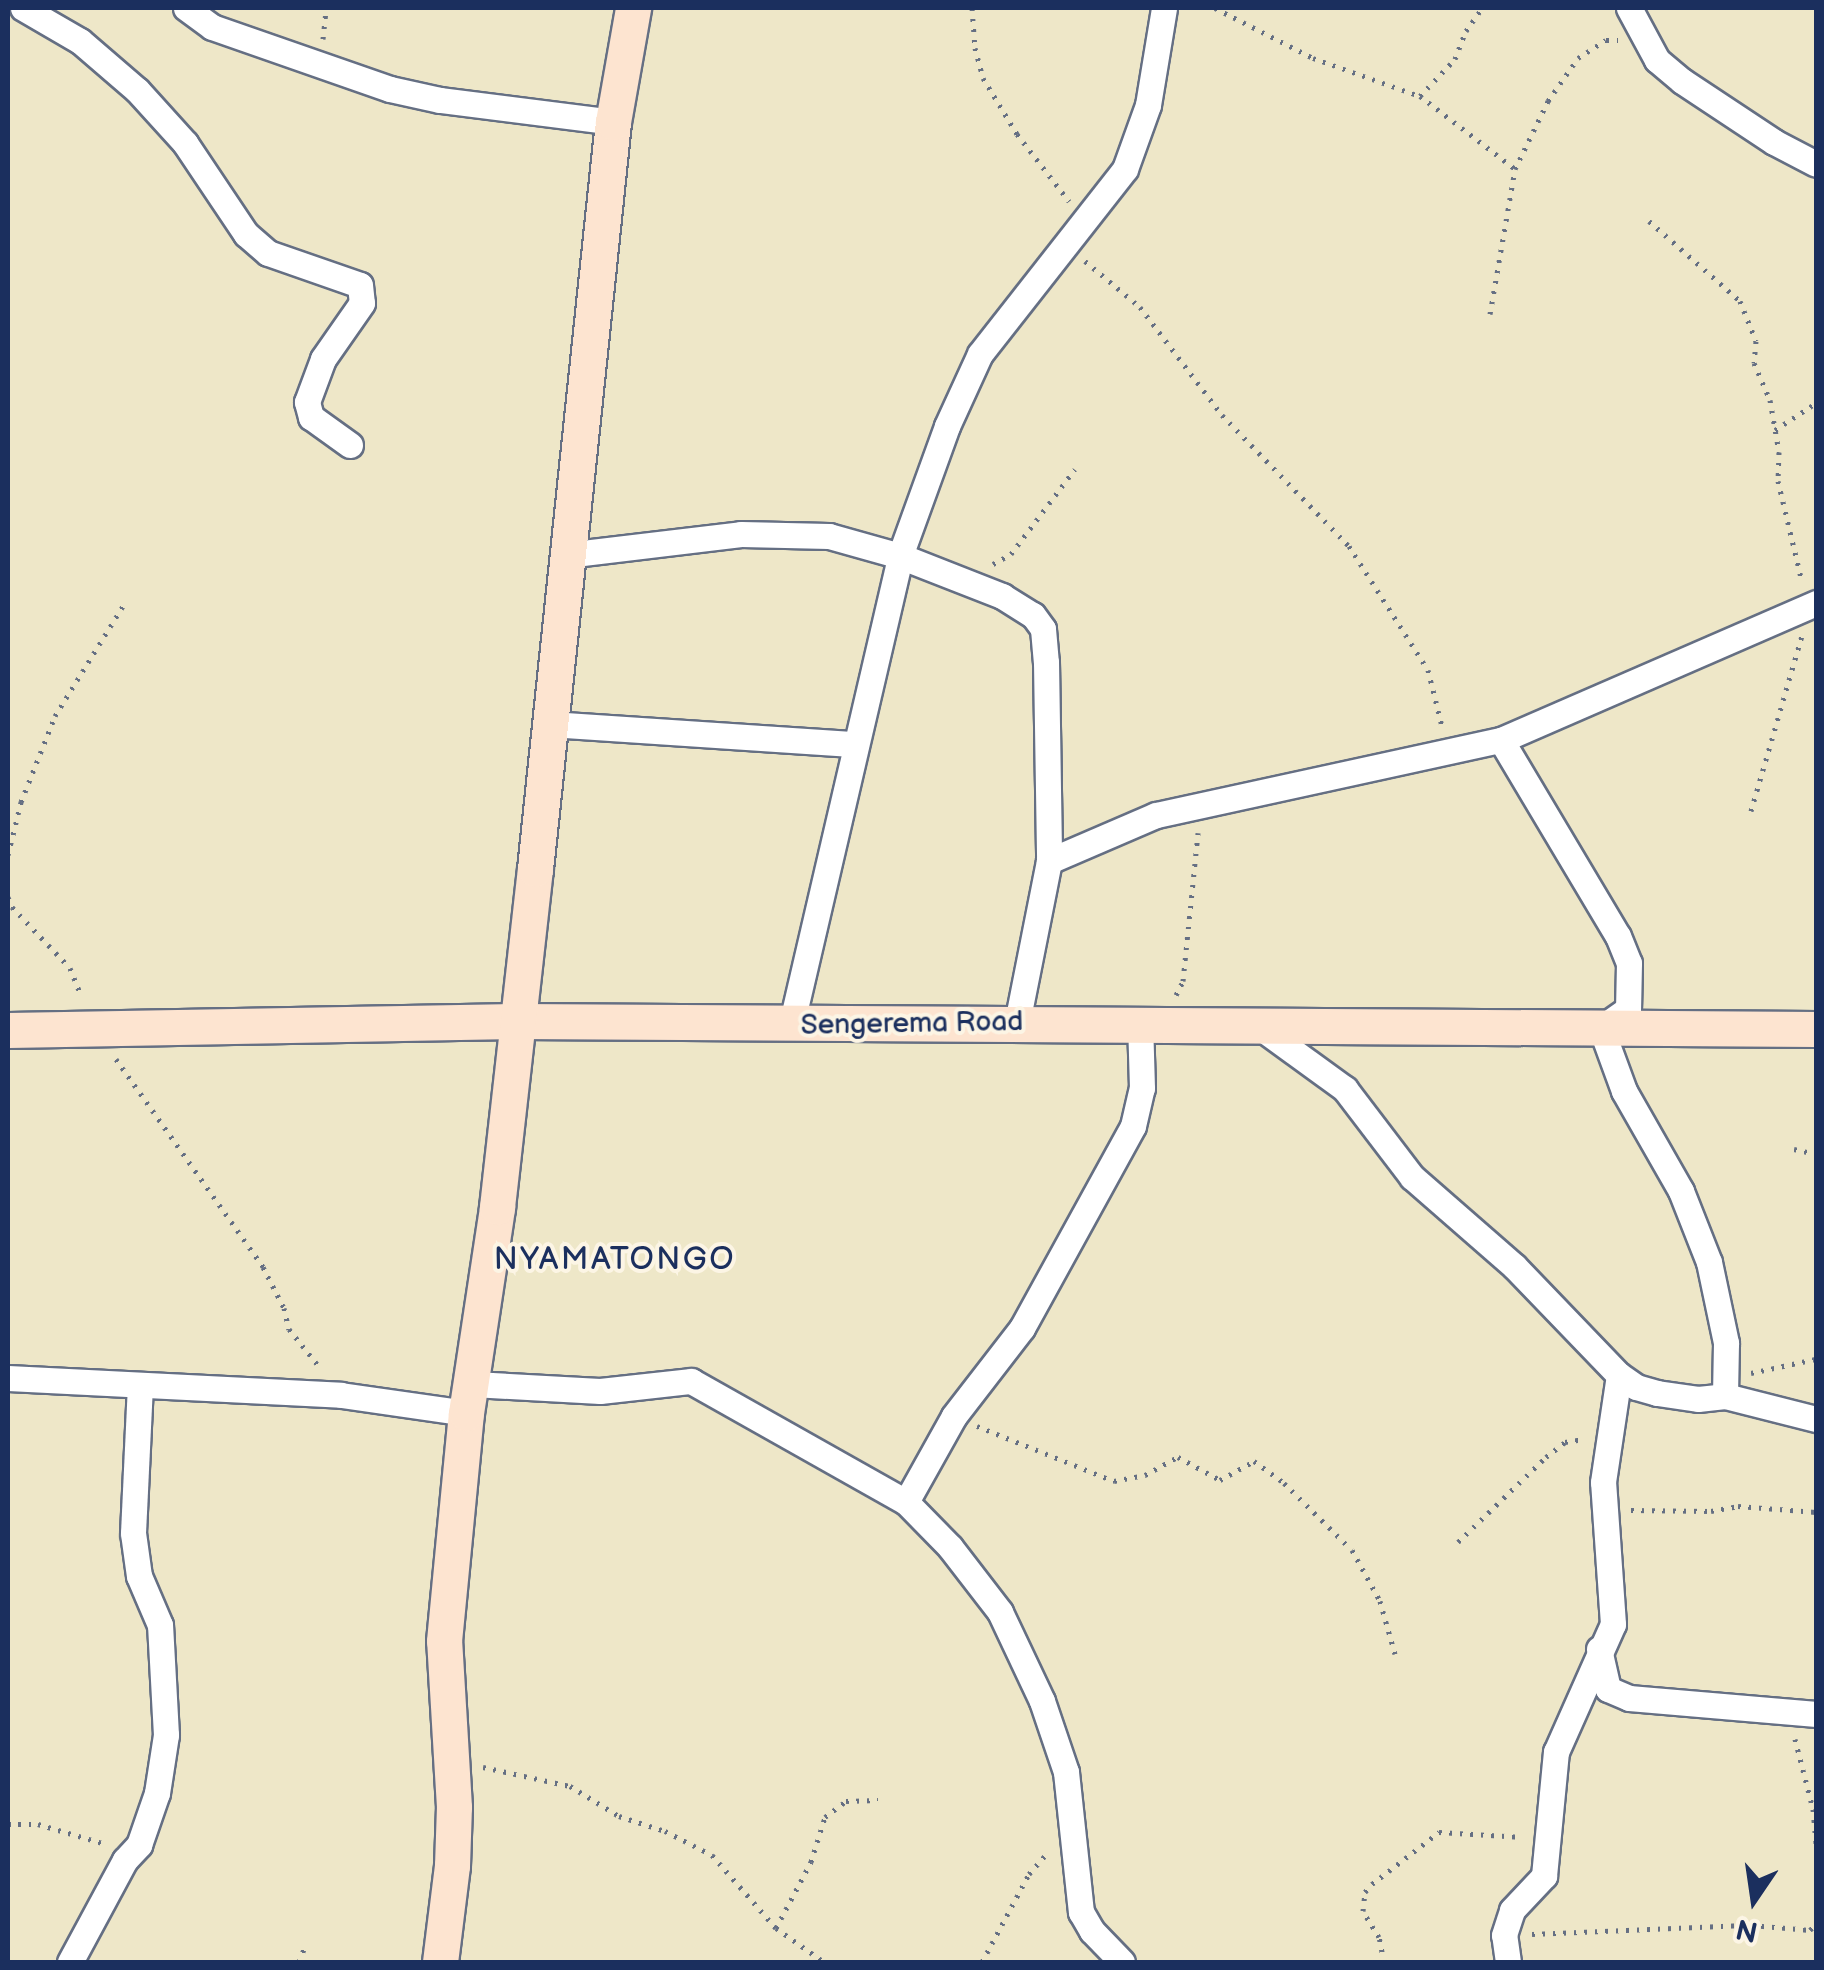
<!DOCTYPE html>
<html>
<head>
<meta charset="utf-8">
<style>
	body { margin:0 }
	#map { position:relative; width:1824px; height:1970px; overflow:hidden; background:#eee7c8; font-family:"Balsamiq Sans",sans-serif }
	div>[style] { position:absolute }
	.path>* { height:5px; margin-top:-2.5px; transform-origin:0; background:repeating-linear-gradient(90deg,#656f83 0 2.5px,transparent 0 10.5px) }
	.roads { filter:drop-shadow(2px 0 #656f83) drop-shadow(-2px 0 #656f83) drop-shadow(0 2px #656f83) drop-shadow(0 -2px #656f83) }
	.street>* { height:25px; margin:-12.5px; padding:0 12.5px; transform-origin:12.5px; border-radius:12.5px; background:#fff }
	.secondary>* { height:35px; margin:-17.5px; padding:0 17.5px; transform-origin:17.5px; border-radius:17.5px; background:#fde4d0 }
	span { translate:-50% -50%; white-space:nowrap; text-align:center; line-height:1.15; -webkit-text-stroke:8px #fcf5e5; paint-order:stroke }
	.street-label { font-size:28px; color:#1b2f5e }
	.quarter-label { font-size:32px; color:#1b2f5e; letter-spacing:2.5px }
	.frame { position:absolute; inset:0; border:10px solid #1b2f5e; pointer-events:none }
	.north { position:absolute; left:1704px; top:1850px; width:100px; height:100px; -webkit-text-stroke:8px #fcf5e5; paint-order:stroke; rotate:193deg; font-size:28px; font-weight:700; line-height:40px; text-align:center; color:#1b2f5e }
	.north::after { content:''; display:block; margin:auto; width:35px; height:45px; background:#1b2f5e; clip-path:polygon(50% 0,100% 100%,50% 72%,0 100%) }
</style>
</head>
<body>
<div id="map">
	<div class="path">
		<div style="left:972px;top:8px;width:40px;rotate:85.7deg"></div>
		<div style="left:975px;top:48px;width:31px;rotate:75deg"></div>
		<div style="left:983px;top:78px;width:66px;rotate:58.7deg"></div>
		<div style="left:1017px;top:134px;width:85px;rotate:52.2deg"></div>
		<div style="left:1215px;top:8px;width:110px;rotate:27deg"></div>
		<div style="left:1313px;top:58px;width:114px;rotate:19.6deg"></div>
		<div style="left:1420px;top:96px;width:120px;rotate:37.5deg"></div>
		<div style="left:323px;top:39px;width:31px;rotate:-84deg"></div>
		<div style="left:1420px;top:96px;width:51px;rotate:-46.6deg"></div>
		<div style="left:1455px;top:59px;width:30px;rotate:-69deg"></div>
		<div style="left:1466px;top:31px;width:28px;rotate:-55deg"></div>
		<div style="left:1649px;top:221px;width:121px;rotate:41.3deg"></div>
		<div style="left:1740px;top:301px;width:43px;rotate:68.2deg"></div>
		<div style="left:1756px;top:341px;width:22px;rotate:95deg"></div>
		<div style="left:1754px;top:363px;width:40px;rotate:66.6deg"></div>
		<div style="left:1770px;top:400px;width:53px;rotate:80.2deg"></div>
		<div style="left:1779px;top:452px;width:29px;rotate:92deg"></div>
		<div style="left:1778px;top:481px;width:104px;rotate:76.6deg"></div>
		<div style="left:1085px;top:261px;width:72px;rotate:39.9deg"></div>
		<div style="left:1140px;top:307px;width:136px;rotate:52.8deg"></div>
		<div style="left:1222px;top:415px;width:182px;rotate:45.9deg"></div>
		<div style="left:1349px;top:546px;width:147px;rotate:57.5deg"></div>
		<div style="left:1428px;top:670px;width:58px;rotate:76deg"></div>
		<div style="left:1490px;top:314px;width:147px;rotate:-80.2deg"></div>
		<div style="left:1515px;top:169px;width:76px;rotate:-64.1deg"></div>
		<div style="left:1548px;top:101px;width:52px;rotate:-55.1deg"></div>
		<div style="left:1578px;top:58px;width:33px;rotate:-33deg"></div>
		<div style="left:1606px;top:40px;width:12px"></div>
		<div style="left:1775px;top:430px;width:49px;rotate:-33.4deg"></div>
		<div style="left:993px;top:564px;width:21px;rotate:-29deg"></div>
		<div style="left:1011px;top:554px;width:106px;rotate:-53deg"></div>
		<div style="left:1751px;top:811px;width:182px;rotate:-73.8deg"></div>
		<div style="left:8px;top:855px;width:55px;rotate:-76.2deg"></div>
		<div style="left:21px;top:802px;width:92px;rotate:-68.4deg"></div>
		<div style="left:55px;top:716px;width:129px;rotate:-58.3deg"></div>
		<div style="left:8px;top:897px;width:11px;rotate:68deg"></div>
		<div style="left:12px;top:907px;width:84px;rotate:46.4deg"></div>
		<div style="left:70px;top:968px;width:31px;rotate:68deg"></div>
		<div style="left:1176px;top:995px;width:16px;rotate:-63deg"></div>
		<div style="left:1183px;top:981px;width:149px;rotate:-84.2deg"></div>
		<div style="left:116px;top:1059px;width:255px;rotate:54.7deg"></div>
		<div style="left:263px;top:1267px;width:46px;rotate:62.9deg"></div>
		<div style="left:284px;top:1308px;width:22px;rotate:77deg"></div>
		<div style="left:289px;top:1329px;width:51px;rotate:51.3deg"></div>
		<div style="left:1794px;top:1149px;width:23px;rotate:13deg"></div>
		<div style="left:1751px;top:1373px;width:66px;rotate:-12.2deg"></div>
		<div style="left:977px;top:1426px;width:148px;rotate:21.9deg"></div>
		<div style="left:1114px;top:1481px;width:32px;rotate:-11deg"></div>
		<div style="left:1145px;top:1475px;width:38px;rotate:-29deg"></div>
		<div style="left:1178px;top:1457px;width:48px;rotate:28.7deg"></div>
		<div style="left:1220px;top:1480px;width:39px;rotate:-29deg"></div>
		<div style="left:1254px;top:1461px;width:37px;rotate:36deg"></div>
		<div style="left:1284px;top:1483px;width:95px;rotate:44.6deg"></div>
		<div style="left:1352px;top:1550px;width:58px;rotate:61.2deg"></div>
		<div style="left:1380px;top:1601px;width:55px;rotate:74.2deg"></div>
		<div style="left:1631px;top:1510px;width:80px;rotate:0.7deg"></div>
		<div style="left:1711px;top:1511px;width:27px;rotate:-10deg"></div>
		<div style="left:1738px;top:1506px;width:78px;rotate:4.4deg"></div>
		<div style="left:1458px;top:1542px;width:122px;rotate:-44deg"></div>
		<div style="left:1546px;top:1457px;width:24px;rotate:-38deg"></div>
		<div style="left:1565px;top:1442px;width:19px;rotate:-9deg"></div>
		<div style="left:1795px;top:1739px;width:72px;rotate:75.6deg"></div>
		<div style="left:1813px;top:1809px;width:38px;rotate:85deg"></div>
		<div style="left:483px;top:1767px;width:89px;rotate:12.3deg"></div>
		<div style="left:570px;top:1786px;width:57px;rotate:31.5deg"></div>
		<div style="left:619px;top:1816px;width:48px;rotate:18.1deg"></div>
		<div style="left:665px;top:1831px;width:53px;rotate:27.1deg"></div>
		<div style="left:712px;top:1855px;width:97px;rotate:48.8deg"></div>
		<div style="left:776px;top:1928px;width:59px;rotate:35.3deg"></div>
		<div style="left:8px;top:1824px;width:30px"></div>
		<div style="left:38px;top:1824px;width:71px;rotate:16.4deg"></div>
		<div style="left:776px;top:1928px;width:75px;rotate:-62.1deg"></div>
		<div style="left:811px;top:1862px;width:47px;rotate:-72.7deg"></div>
		<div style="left:825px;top:1817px;width:26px;rotate:-37deg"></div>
		<div style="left:846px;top:1801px;width:32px;rotate:-2deg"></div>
		<div style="left:1532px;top:1934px;width:219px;rotate:-2.4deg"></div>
		<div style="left:1751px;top:1925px;width:59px;rotate:4.8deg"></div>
		<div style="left:1810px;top:1930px;width:8px;rotate:-45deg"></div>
		<div style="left:299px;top:1962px;width:14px;rotate:-69deg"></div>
		<div style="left:982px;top:1962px;width:100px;rotate:-61.9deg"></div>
		<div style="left:1029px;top:1874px;width:28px;rotate:-49deg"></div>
		<div style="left:1384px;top:1962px;width:25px;rotate:-101deg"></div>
		<div style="left:1379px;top:1937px;width:31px;rotate:-122deg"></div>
		<div style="left:1363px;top:1911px;width:19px;rotate:-84deg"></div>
		<div style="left:1365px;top:1892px;width:11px;rotate:-49deg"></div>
		<div style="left:1372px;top:1884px;width:85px;rotate:-37.8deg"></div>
		<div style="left:1439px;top:1832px;width:84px;rotate:3.4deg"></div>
	</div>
	<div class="roads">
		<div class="street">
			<div style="left:23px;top:8px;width:66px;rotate:30.1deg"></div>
			<div style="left:80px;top:41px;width:75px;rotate:40.7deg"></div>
			<div style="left:137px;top:90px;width:72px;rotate:47.8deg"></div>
			<div style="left:185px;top:143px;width:110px;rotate:56.2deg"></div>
			<div style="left:246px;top:234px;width:29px;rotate:41deg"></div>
			<div style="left:268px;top:253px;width:97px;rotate:19.2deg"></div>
			<div style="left:360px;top:285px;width:18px;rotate:84deg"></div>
			<div style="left:362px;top:303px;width:68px;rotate:124.9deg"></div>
			<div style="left:323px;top:359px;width:46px;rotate:110.4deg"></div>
			<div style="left:307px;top:402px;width:16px;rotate:75deg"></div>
			<div style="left:311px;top:417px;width:48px;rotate:35.7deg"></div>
			<div style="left:186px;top:8px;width:32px;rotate:36deg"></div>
			<div style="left:212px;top:27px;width:188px;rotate:19.2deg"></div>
			<div style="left:390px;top:89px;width:51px;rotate:12.4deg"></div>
			<div style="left:440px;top:100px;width:174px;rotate:7.2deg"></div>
			<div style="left:1629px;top:8px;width:59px;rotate:61.7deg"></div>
			<div style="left:1657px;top:60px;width:33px;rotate:40deg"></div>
			<div style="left:1682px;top:81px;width:110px;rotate:33.5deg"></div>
			<div style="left:1774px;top:142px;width:47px;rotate:27.6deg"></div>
			<div style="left:566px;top:555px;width:176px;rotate:-6.8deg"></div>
			<div style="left:741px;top:534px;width:88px;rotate:1.3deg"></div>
			<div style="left:829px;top:536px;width:74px;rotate:15.7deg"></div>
			<div style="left:900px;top:556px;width:110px;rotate:21.4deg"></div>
			<div style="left:1002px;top:596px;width:36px;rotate:32deg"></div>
			<div style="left:1033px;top:615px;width:17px;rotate:54deg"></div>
			<div style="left:1043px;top:629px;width:33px;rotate:85deg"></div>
			<div style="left:1046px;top:662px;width:199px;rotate:89.1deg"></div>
			<div style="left:1049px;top:861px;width:165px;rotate:101.2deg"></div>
			<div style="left:551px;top:724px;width:304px;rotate:3.8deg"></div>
			<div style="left:1501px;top:740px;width:228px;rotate:59.2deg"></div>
			<div style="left:1618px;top:936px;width:29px;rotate:68deg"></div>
			<div style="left:1629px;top:963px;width:46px;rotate:91.2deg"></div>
			<div style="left:1628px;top:1009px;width:33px;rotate:145deg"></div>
			<div style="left:1601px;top:1028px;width:67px;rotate:69.9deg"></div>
			<div style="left:1624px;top:1091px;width:115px;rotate:60.3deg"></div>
			<div style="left:1681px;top:1191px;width:76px;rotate:68.5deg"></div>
			<div style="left:1709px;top:1262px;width:83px;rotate:78.1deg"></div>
			<div style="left:1726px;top:1343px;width:53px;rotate:91.1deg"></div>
			<div style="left:1049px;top:861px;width:116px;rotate:-23.3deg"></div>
			<div style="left:1156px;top:815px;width:353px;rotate:-12.3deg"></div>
			<div style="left:1501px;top:740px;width:344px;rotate:-23.5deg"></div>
			<div style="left:791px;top:1026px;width:482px;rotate:-76.9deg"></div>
			<div style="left:900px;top:556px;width:138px;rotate:-70.1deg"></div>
			<div style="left:947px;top:426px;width:79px;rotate:-65.4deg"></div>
			<div style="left:980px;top:354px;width:235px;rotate:-51.9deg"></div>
			<div style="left:1125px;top:169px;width:68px;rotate:-70.2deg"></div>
			<div style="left:1148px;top:105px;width:98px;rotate:-80.6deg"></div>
			<div style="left:1261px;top:1028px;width:104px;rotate:36deg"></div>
			<div style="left:1345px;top:1089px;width:111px;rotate:52.7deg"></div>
			<div style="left:1412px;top:1177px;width:135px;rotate:41.1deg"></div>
			<div style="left:1514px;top:1266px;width:151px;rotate:46.1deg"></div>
			<div style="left:1619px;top:1375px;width:21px;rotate:35deg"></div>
			<div style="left:1636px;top:1387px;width:22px;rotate:16deg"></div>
			<div style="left:1657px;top:1393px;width:41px;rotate:8.3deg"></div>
			<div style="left:1698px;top:1399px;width:27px;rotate:-6deg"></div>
			<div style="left:1725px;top:1396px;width:94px;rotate:14.2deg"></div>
			<div style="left:8px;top:1378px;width:333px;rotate:2.9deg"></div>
			<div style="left:341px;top:1395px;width:126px;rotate:8.2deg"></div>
			<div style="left:473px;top:1384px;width:127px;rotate:3.2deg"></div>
			<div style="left:600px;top:1391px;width:92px;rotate:-6.3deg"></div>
			<div style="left:691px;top:1381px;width:247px;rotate:29.4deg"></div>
			<div style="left:906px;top:1502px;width:63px;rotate:45.6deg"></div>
			<div style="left:950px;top:1547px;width:82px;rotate:52.4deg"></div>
			<div style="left:1000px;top:1612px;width:98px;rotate:64.7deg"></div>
			<div style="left:1042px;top:1701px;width:75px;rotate:71.3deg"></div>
			<div style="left:1066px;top:1772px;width:141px;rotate:83.9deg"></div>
			<div style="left:1081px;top:1912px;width:22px;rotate:60deg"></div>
			<div style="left:1092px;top:1931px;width:43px;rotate:45.9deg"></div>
			<div style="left:906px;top:1502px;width:98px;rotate:-60.8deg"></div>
			<div style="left:954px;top:1416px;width:111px;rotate:-52.3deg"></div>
			<div style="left:1022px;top:1328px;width:230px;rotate:-61.2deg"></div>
			<div style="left:1133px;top:1126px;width:39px;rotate:-77deg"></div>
			<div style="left:1142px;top:1088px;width:66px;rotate:-91.7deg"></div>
			<div style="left:1599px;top:1649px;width:41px;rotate:77.3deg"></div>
			<div style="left:1608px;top:1689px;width:23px;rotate:23deg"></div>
			<div style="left:1629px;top:1698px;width:188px;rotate:4.9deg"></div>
			<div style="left:70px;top:1962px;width:116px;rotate:-61.7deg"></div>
			<div style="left:125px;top:1860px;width:21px;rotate:-47deg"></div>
			<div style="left:139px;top:1845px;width:55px;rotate:-70.9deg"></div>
			<div style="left:157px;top:1793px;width:59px;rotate:-81.2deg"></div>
			<div style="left:166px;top:1735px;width:110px;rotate:-93.1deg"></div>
			<div style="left:160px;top:1625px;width:53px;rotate:-113.2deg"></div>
			<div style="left:139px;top:1576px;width:43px;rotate:-97.9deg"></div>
			<div style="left:133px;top:1533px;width:147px;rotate:-87.3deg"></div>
			<div style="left:1508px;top:1962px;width:27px;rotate:-98deg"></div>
			<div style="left:1504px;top:1935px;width:26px;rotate:-72deg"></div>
			<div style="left:1512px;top:1910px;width:47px;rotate:-46.7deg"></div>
			<div style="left:1544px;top:1876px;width:125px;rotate:-84.5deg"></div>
			<div style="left:1556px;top:1752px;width:140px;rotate:-66deg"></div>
			<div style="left:1613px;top:1624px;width:142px;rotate:-94deg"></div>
			<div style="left:1603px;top:1482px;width:108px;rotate:-81.5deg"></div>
		</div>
		<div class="secondary">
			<div style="left:8px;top:1030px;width:509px;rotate:-1.01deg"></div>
			<div style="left:517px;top:1021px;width:1299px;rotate:0.35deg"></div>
			<div style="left:440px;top:1962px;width:97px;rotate:-82.9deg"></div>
			<div style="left:452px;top:1866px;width:59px;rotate:-88.1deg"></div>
			<div style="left:454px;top:1807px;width:166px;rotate:-93.4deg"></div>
			<div style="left:444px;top:1641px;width:229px;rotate:-84.5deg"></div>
			<div style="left:466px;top:1413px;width:208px;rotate:-81.4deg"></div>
			<div style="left:497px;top:1207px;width:340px;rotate:-83.6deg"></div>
			<div style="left:535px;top:869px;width:751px;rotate:-84.04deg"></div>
			<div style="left:613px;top:122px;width:116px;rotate:-80deg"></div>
		</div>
	</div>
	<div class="street-label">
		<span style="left:912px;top:1024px;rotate:-1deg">Sengerema Road</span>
	</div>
	<div class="quarter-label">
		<span style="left:615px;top:1260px">NYAMATONGO</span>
	</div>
	<div class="frame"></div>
	<div class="north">N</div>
</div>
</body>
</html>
